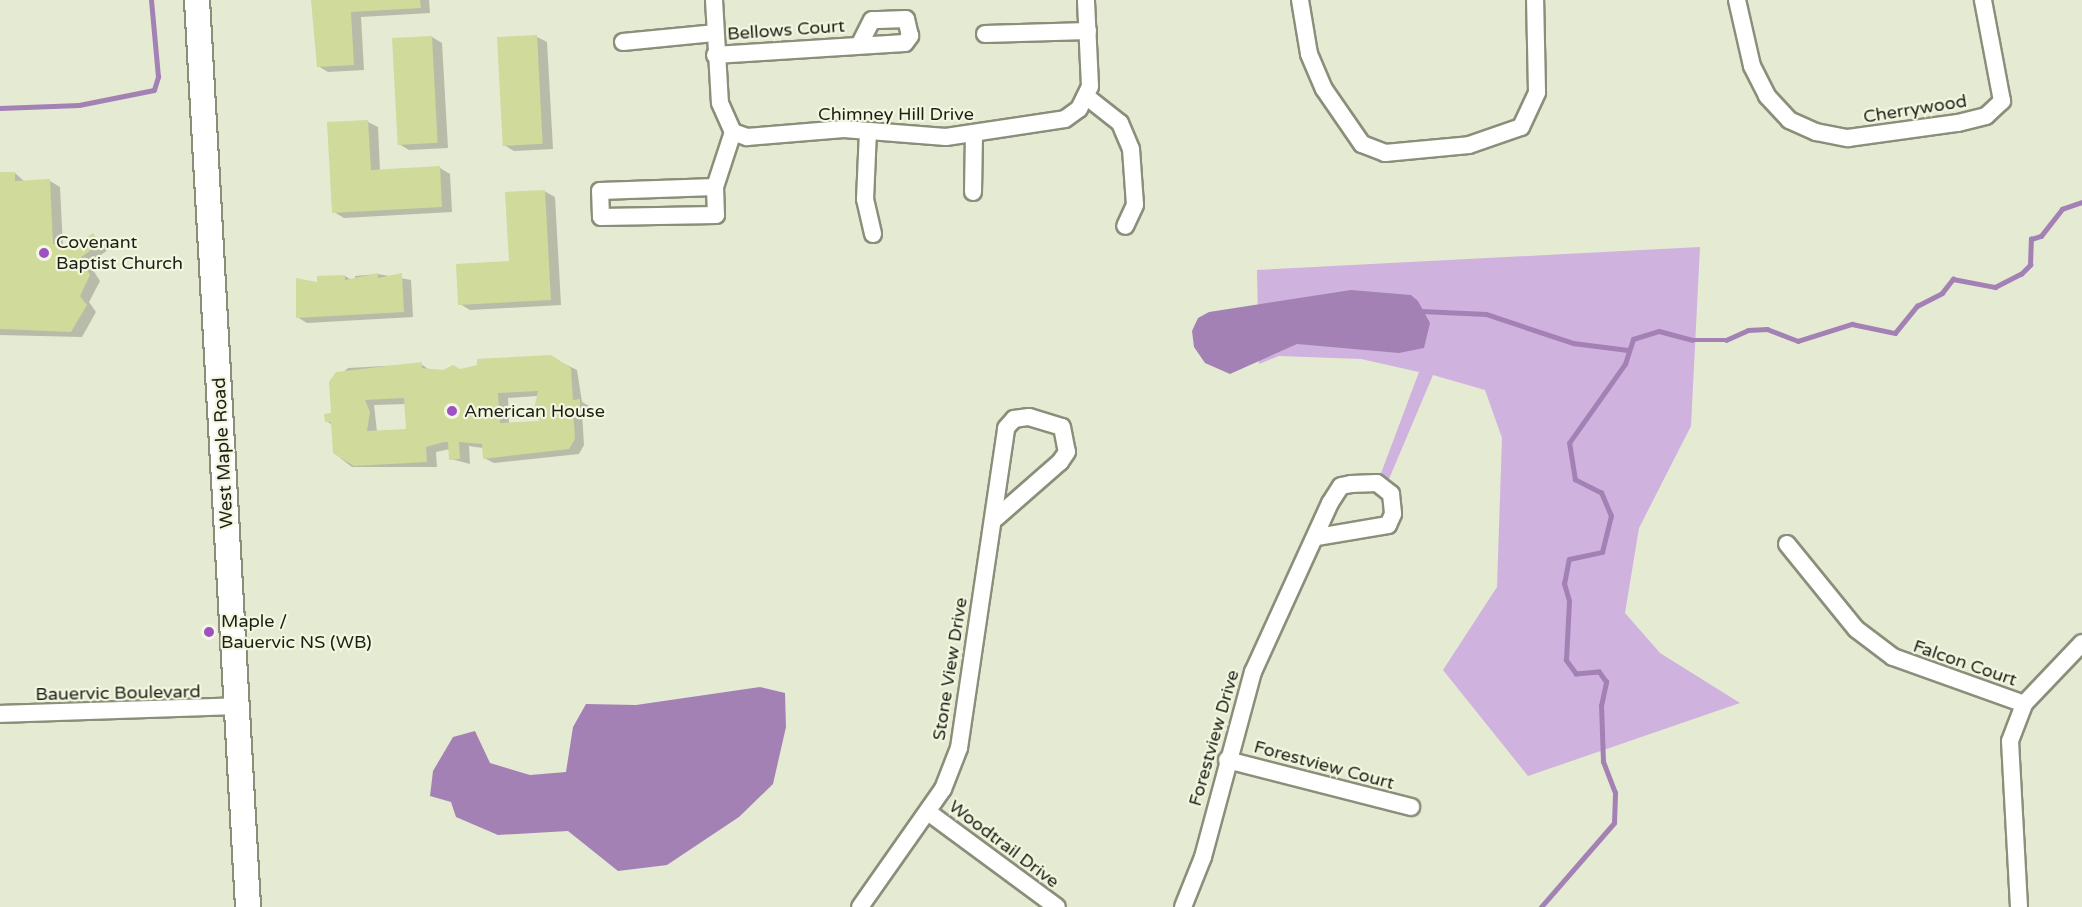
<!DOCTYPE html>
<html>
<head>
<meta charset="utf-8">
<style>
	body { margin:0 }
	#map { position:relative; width:2082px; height:907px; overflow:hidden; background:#e5ead3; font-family:"Varela Round",sans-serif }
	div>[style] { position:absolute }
	.green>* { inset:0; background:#cfb2de }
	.water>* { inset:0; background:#a481b5 }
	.shadow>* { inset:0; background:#0003 }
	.stream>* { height:4.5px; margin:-2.25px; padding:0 2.25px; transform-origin:2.25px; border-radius:2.25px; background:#a481b5 }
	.building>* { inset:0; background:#cfda9b; transform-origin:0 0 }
	.roads { filter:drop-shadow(2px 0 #8b8f7a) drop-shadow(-2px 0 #8b8f7a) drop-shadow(0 2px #8b8f7a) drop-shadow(0 -2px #8b8f7a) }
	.street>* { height:16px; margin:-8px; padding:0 8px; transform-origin:8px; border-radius:8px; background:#fff }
	.secondary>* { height:24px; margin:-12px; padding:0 12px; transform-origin:12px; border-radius:12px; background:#fff }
	.dots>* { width:16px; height:16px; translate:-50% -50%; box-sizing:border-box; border:3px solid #f2f7e0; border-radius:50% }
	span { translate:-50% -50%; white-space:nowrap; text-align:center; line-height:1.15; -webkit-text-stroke:4.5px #f2f7e0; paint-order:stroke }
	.street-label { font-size:18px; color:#1d1e16 }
	.poi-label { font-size:18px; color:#1d1e16 }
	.left { translate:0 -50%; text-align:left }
</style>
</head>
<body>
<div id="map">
	<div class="green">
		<div style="clip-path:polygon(1700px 247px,1691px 426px,1639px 528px,1625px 613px,1660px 653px,1740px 703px,1528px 776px,1443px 670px,1497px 587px,1502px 438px,1485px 390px,1433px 375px,1389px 479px,1380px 476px,1419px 372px,1361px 359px,1279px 356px,1259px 364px,1257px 270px)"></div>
	</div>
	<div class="water">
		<div style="clip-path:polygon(1351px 290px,1411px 295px,1418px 301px,1430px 323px,1424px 348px,1399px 353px,1297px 344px,1230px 374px,1205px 363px,1194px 347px,1192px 331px,1198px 318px,1209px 312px)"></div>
		<div style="clip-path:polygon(760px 687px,785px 693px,786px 727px,773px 784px,739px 817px,667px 865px,618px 871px,568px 831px,498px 835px,456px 817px,451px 802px,430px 796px,433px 771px,453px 737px,475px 731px,490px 763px,530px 775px,566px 772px,573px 727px,586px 704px,636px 705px)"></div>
	</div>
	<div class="shadow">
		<div style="clip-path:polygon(314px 0,429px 0,430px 13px,361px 17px,364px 70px,328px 72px,318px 66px)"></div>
		<div style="clip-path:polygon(432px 37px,442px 43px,448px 148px,409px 150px,399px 144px,393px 40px)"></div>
		<div style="clip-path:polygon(537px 37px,547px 42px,553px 149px,514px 151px,504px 145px)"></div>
		<div style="clip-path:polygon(368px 122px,378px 127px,380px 171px,440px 168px,450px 174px,452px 212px,344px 218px,334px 212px)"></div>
		<div style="clip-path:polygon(15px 173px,25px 182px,50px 181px,60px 187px,63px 247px,74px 249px,93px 235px,109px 249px,89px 264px,100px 281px,89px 302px,96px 312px,82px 337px,0 335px,0 174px)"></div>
		<div style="clip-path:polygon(544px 191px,555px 197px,561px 305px,470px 310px,460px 304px,510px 263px)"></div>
		<div style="clip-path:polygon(378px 274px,411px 280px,413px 317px,307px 323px,297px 317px,319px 284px,345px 276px,355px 282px,355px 276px)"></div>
		<div style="clip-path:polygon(evenodd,550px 357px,577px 370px,582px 402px,589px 406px,590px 412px,582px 413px,584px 445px,579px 454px,494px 463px,484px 458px,483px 448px,469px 446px,470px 464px,451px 459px,450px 449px,436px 452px,437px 467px,352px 467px,334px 453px,333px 425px,326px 421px,333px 415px,331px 383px,348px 368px,421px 364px,431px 371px,460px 370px,550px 357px,537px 396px,541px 422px,509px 424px,508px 398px,537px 396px,550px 357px,406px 404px,407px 430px,377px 432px,374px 405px,406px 404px)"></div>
	</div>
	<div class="stream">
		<div style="left:0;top:108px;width:79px;rotate:-2.2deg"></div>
		<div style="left:79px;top:105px;width:76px;rotate:-11.3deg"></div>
		<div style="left:154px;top:90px;width:14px;rotate:-73deg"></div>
		<div style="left:158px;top:77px;width:77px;rotate:-95.2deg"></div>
		<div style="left:1421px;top:311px;width:65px;rotate:2.6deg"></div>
		<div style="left:1486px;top:314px;width:92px;rotate:18.4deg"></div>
		<div style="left:1573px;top:343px;width:55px;rotate:7.3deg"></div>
		<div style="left:1541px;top:907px;width:111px;rotate:-49deg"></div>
		<div style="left:1614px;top:823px;width:30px;rotate:-88deg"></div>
		<div style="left:1615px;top:793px;width:33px;rotate:-111deg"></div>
		<div style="left:1603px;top:762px;width:56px;rotate:-92deg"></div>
		<div style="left:1601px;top:706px;width:25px;rotate:-78deg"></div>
		<div style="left:1606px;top:682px;width:12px;rotate:-125deg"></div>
		<div style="left:1599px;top:672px;width:23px;rotate:175deg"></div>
		<div style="left:1576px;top:674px;width:17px;rotate:-126deg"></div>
		<div style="left:1566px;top:660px;width:59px;rotate:-87.1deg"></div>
		<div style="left:1569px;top:601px;width:18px;rotate:-106deg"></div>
		<div style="left:1564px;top:584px;width:25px;rotate:-79deg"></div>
		<div style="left:1569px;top:559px;width:34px;rotate:-12deg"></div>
		<div style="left:1602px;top:552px;width:37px;rotate:-76deg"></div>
		<div style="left:1611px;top:516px;width:25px;rotate:-113deg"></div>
		<div style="left:1601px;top:493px;width:29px;rotate:-153deg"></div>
		<div style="left:1575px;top:480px;width:37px;rotate:-99deg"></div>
		<div style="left:1569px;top:443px;width:97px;rotate:-54.7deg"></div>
		<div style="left:1625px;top:364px;width:26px;rotate:-72deg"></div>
		<div style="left:1633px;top:339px;width:27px;rotate:-17deg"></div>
		<div style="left:1659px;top:331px;width:34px;rotate:15deg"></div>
		<div style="left:1692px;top:340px;width:34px"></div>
		<div style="left:1726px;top:340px;width:24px;rotate:-24deg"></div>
		<div style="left:1748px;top:330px;width:19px;rotate:-3deg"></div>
		<div style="left:1767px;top:329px;width:33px;rotate:21deg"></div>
		<div style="left:1798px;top:341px;width:57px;rotate:-17.5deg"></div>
		<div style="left:1852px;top:324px;width:44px;rotate:11.8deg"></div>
		<div style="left:1895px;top:333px;width:35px;rotate:-51deg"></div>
		<div style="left:1917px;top:306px;width:28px;rotate:-27deg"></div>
		<div style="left:1942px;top:293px;width:18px;rotate:-52deg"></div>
		<div style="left:1953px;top:279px;width:43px;rotate:10.8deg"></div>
		<div style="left:1995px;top:287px;width:29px;rotate:-27deg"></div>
		<div style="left:2021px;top:274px;width:13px;rotate:-45deg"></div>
		<div style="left:2030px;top:265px;width:26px;rotate:-88deg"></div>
		<div style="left:2031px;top:239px;width:10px;rotate:-17deg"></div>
		<div style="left:2041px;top:236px;width:34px;rotate:-52deg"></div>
		<div style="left:2062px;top:209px;width:21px;rotate:-19deg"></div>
	</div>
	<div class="building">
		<div style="clip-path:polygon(311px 0,420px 0,421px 8px,351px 12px,354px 65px,317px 67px)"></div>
		<div style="left:537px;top:35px;width:109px;height:40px;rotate:87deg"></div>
		<div style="left:432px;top:36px;width:107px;height:40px;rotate:87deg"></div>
		<div style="clip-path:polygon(368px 120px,371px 170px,440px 166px,442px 207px,332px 213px,327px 122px)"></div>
		<div style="clip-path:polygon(0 172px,15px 172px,15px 181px,50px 179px,53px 244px,73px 248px,93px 233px,100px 243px,80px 258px,90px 275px,80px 296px,87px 305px,71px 332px,0 329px)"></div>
		<div style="clip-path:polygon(545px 190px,551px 300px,458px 305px,456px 264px,509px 261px,505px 192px)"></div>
		<div style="clip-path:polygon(378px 273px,378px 278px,402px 273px,404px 312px,296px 318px,296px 278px,317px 282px,317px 276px,345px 275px,345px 280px)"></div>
		<div style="clip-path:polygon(evenodd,551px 355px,571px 368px,573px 400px,580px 399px,580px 407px,573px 408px,575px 439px,569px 449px,483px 459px,482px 444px,459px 442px,460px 459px,449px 460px,448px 442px,444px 442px,426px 447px,427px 462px,354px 466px,333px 453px,331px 422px,325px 422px,324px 414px,331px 413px,329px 382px,336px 372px,422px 362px,422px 368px,443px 370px,453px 365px,460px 369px,477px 365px,477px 359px,551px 355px,538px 391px,534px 409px,539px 421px,500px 423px,498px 393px,538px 391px,551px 355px,404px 398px,406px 429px,367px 431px,370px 412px,365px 400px,404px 398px)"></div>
	</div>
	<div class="roads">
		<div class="street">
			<div style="left:714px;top:0;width:103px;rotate:86.7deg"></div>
			<div style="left:720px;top:103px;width:32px;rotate:66deg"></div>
			<div style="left:733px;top:132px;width:15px;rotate:20deg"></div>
			<div style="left:747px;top:137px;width:97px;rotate:-4.7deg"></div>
			<div style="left:844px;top:129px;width:102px;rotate:4.5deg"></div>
			<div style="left:946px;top:137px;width:120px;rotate:-8.6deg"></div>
			<div style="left:1065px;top:119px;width:17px;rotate:-36deg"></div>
			<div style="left:1079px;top:109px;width:25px;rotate:-64deg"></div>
			<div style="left:1090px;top:86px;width:86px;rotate:-92.7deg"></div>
			<div style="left:1300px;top:0;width:55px;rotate:80.5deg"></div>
			<div style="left:1309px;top:54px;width:38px;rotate:67deg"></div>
			<div style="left:1324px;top:89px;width:67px;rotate:55.4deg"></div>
			<div style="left:1362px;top:144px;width:25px;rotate:21deg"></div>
			<div style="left:1385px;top:153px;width:84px;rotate:-5.4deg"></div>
			<div style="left:1469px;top:145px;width:55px;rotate:-19.1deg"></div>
			<div style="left:1521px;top:127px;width:38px;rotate:-65deg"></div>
			<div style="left:1537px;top:92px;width:92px;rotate:-91.2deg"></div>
			<div style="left:1737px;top:0;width:68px;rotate:77.2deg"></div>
			<div style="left:1752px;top:66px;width:34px;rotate:63deg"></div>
			<div style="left:1767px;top:96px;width:33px;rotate:47deg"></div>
			<div style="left:1789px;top:120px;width:30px;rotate:24deg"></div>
			<div style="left:1816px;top:132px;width:33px;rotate:11deg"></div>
			<div style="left:1848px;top:138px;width:111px;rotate:-7.8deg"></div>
			<div style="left:1958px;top:123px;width:29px;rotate:-14deg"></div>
			<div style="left:1986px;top:116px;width:22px;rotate:-43deg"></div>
			<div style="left:2002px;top:101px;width:103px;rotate:-100.7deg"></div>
			<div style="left:985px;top:34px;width:103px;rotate:-1.7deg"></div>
			<div style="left:623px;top:42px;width:91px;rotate:-5.6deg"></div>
			<div style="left:715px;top:55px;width:190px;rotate:-3.6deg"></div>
			<div style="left:905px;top:43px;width:9px;rotate:-54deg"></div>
			<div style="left:910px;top:36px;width:17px;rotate:-103deg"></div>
			<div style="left:906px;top:19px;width:34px;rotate:178deg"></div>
			<div style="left:872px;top:20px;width:27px;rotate:117deg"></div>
			<div style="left:1087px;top:97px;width:42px;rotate:38.2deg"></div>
			<div style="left:1120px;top:123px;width:28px;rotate:67deg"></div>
			<div style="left:1131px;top:149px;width:56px;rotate:85.9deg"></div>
			<div style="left:1135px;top:205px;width:23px;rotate:115deg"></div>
			<div style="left:868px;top:131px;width:68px;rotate:92.5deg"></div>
			<div style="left:865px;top:199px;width:36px;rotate:77deg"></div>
			<div style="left:715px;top:187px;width:28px;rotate:88deg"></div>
			<div style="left:716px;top:215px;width:115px;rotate:179deg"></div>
			<div style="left:601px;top:217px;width:26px;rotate:-92deg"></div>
			<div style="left:600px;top:191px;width:115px;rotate:-2deg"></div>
			<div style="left:715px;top:187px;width:58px;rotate:-71.9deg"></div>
			<div style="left:973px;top:192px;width:58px;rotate:-89deg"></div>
			<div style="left:1787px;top:544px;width:109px;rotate:50.9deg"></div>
			<div style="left:1856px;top:629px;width:46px;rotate:37.1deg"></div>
			<div style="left:1893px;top:657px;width:139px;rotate:19.7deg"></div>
			<div style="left:0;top:714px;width:237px;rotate:-1.9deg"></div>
			<div style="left:1227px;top:760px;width:190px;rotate:14.3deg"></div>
			<div style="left:928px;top:812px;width:160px;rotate:36.4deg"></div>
			<div style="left:860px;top:907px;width:144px;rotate:-54.9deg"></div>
			<div style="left:943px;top:789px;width:44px;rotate:-68.7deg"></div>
			<div style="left:959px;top:748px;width:323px;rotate:-81.6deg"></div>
			<div style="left:1006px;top:428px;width:12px;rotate:-48deg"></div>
			<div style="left:1014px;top:419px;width:15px;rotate:-8deg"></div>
			<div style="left:1029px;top:417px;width:34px;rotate:17deg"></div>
			<div style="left:1062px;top:427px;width:25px;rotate:79deg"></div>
			<div style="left:1067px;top:452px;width:12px;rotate:125deg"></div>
			<div style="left:1060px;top:462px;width:85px;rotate:138.8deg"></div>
			<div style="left:1183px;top:907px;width:54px;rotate:-68.2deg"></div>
			<div style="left:1203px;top:857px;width:192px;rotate:-74.9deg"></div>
			<div style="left:1253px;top:672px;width:186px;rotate:-65.5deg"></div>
			<div style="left:1330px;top:503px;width:20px;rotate:-57deg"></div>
			<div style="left:1341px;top:486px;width:10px;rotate:-11deg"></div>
			<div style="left:1351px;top:484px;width:26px;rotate:-2deg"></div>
			<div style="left:1377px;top:483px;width:18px;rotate:38deg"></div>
			<div style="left:1391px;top:494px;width:20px;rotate:84deg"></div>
			<div style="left:1393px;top:514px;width:12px;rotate:114deg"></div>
			<div style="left:1388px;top:525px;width:71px;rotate:170.3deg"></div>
			<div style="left:2019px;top:907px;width:166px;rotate:-93.1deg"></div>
			<div style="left:2010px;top:741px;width:40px;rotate:-69deg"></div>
			<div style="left:2024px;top:704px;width:84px;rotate:-46.4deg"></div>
		</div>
		<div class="secondary">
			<div style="left:197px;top:0;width:908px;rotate:86.78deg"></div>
		</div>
	</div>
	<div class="dots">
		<div style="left:44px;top:253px;background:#9f51c2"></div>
		<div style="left:452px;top:411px;background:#9f51c2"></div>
		<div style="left:209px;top:632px;background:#9f51c2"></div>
	</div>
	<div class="street-label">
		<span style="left:786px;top:30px;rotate:-4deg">Bellows Court</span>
		<span style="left:1915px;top:109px;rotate:-9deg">Cherrywood</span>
		<span style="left:896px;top:114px">Chimney Hill Drive</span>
		<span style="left:223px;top:453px;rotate:-93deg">West Maple Road</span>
		<span style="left:1965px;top:663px;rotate:19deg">Falcon Court</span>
		<span style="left:950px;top:669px;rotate:-81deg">Stone View Drive</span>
		<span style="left:118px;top:693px;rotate:-1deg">Bauervic Boulevard</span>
		<span style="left:1214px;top:738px;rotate:-74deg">Forestview Drive</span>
		<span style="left:1324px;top:765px;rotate:15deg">Forestview Court</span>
		<span style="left:1004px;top:844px;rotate:37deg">Woodtrail Drive</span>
	</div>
	<div class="poi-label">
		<span class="left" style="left:56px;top:253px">Covenant<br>Baptist Church</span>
		<span class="left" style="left:464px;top:411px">American House</span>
		<span class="left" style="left:221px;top:632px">Maple /<br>Bauervic NS (WB)</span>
	</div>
</div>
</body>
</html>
